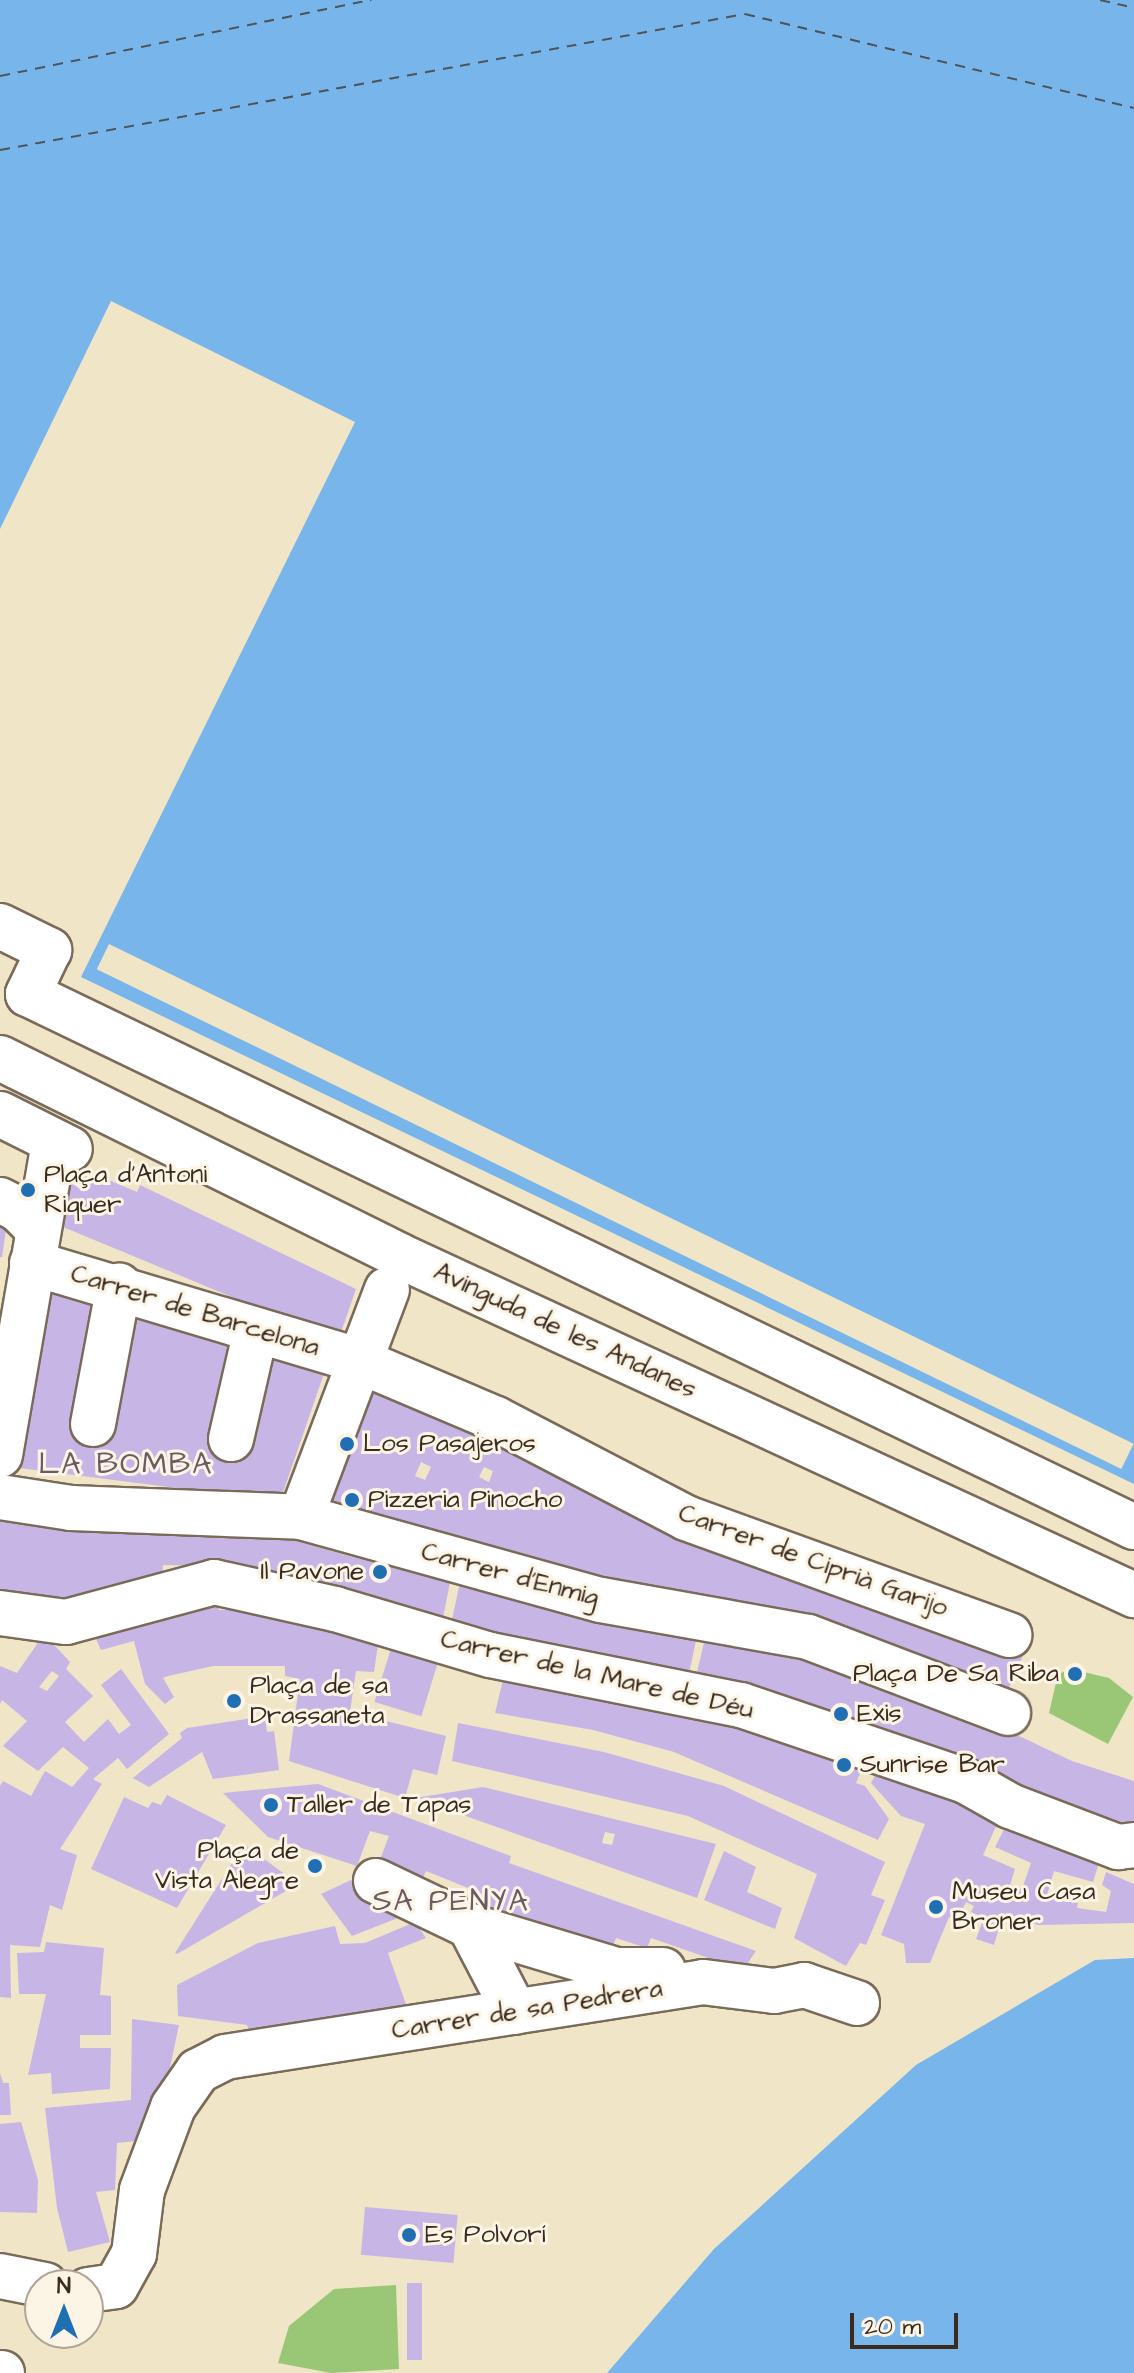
<!DOCTYPE html>
<html>
<head>
<meta charset="utf-8">
<style>
	body { margin:0 }
	#map { position:relative; width:1134px; height:2373px; overflow:hidden; background:#f0e5c7; font-family:"Architects Daughter",sans-serif }
	div>[style] { position:absolute }
	.green>* { inset:0; background:#9ac775 }
	.water>* { inset:0; background:#77b5ea }
	.pier>* { inset:0; background:#f0e5c7; transform-origin:0 0 }
	.ferry>* { height:2px; margin-top:-1px; transform-origin:0; background:repeating-linear-gradient(90deg,#4d545b 0 10px,transparent 0 18px) }
	.building>* { inset:0; background:#c7b5e6; transform-origin:0 0 }
	.roads { filter:drop-shadow(2px 0 #7a6b59) drop-shadow(-2px 0 #7a6b59) drop-shadow(0 2px #7a6b59) drop-shadow(0 -2px #7a6b59) }
	.minor>* { height:44px; margin:-22px; padding:0 22px; transform-origin:22px; border-radius:22px; background:#fff }
	.dots>* { width:22px; height:22px; translate:-50% -50%; box-sizing:border-box; border:4px solid #fcf5e5; border-radius:50% }
	span { translate:-50% -50%; white-space:nowrap; text-align:center; line-height:1.15; -webkit-text-stroke:6px #fcf5e5; paint-order:stroke }
	.poi-label { font-size:26px; color:#3b2a1e }
	.left { translate:0 -50%; text-align:left }
	.right { translate:-100% -50%; text-align:right }
	.street-label { font-size:26px; color:#3b2a1e }
	.quarter-label { font-size:30px; color:#6c5b64; letter-spacing:2px }
	.north { position:absolute; left:24px; top:2269px; width:80px; height:80px; box-sizing:border-box; background:#fcf5e5; border:2px solid #afa495; border-radius:50%; rotate:0deg; font-size:22px; font-weight:700; line-height:32px; text-align:center; color:#3b2a1e }
	.north::after { content:''; display:block; margin:auto; width:28px; height:36px; background:#1f6fb2; clip-path:polygon(50% 0,100% 100%,50% 72%,0 100%) }
	.scale { position:absolute; left:850px; top:2313px; width:108px; height:36px; box-sizing:border-box; border:4px solid #3b2a1e; border-top:0; padding-left:10px; font-size:24px; line-height:28px; white-space:nowrap; color:#3b2a1e; -webkit-text-stroke:6px #fcf5e5; paint-order:stroke }
</style>
</head>
<body>
<div id="map">
	<div class="green">
		<div style="clip-path:polygon(1071px 1669px,1109px 1678px,1133px 1697px,1108px 1744px,1049px 1713px,1058px 1674px)"></div>
		<div style="clip-path:polygon(396px 2285px,399px 2369px,331px 2373px,278px 2363px,289px 2326px,334px 2289px)"></div>
	</div>
	<div class="water">
		<div style="clip-path:polygon(0 0,1134px 0,1134px 1484px,81px 977px,355px 422px,111px 301px,0 529px)"></div>
		<div style="clip-path:polygon(1134px 1958px,1134px 2373px,607px 2373px,714px 2249px,916px 2065px,1095px 1960px)"></div>
	</div>
	<div class="pier">
		<div style="left:109px;top:944px;width:1140px;height:28px;rotate:26deg"></div>
	</div>
	<div class="ferry">
		<div style="left:1100px;top:0;width:35px;rotate:13deg"></div>
		<div style="left:0;top:76px;width:379px;rotate:-11.6deg"></div>
		<div style="left:0;top:150px;width:757px;rotate:-10.35deg"></div>
		<div style="left:745px;top:14px;width:400px;rotate:13.6deg"></div>
	</div>
	<div class="building">
		<div style="clip-path:polygon(61px 1160px,137px 1192px,140px 1185px,356px 1289px,338px 1341px,51px 1222px)"></div>
		<div style="clip-path:polygon(0 1220px,7px 1223px,2px 1257px,0 1257px)"></div>
		<div style="clip-path:polygon(44px 1291px,268px 1342px,328px 1362px,280px 1501px,11px 1467px)"></div>
		<div style="clip-path:polygon(evenodd,361px 1388px,914px 1616px,1024px 1653px,1006px 1695px,555px 1576px,399px 1520px,397px 1526px,318px 1497px,361px 1388px,421px 1462px,431px 1467px,425px 1480px,415px 1476px,421px 1462px,361px 1388px,484px 1467px,493px 1471px,489px 1482px,479px 1477px,484px 1467px)"></div>
		<div style="clip-path:polygon(0 1505px,268px 1533px,352px 1557px,378px 1562px,379px 1555px,452px 1572px,441px 1628px,234px 1566px,163px 1565px,162px 1583px,76px 1607px,0 1603px)"></div>
		<div style="left:460px;top:1582px;width:243px;height:50px;rotate:12deg"></div>
		<div style="clip-path:polygon(218px 1592px,219px 1610px,250px 1609px,380px 1631px,374px 1672px,356px 1671px,350px 1712px,446px 1736px,437px 1775px,413px 1769px,405px 1798px,289px 1761px,300px 1679px,285px 1676px,285px 1666px,213px 1666px,168px 1676px,163px 1678px,174px 1697px,165px 1704px,145px 1684px,134px 1641px,101px 1650px,88px 1621px)"></div>
		<div style="clip-path:polygon(evenodd,44px 1634px,70px 1662px,66px 1669px,93px 1696px,65px 1722px,84px 1742px,108px 1719px,119px 1734px,131px 1725px,101px 1685px,121px 1669px,169px 1734px,127px 1769px,118px 1758px,93px 1779px,102px 1784px,60px 1849px,77px 1855px,62px 1910px,50px 1905px,40px 1947px,10px 1945px,11px 1998px,0 1997px,0 1786px,3px 1781px,31px 1796px,45px 1771px,72px 1787px,89px 1768px,63px 1747px,38px 1771px,3px 1746px,27px 1721px,2px 1700px,0 1704px,0 1666px,17px 1673px,44px 1634px,52px 1671px,59px 1676px,47px 1691px,39px 1687px,52px 1671px)"></div>
		<div style="clip-path:polygon(706px 1634px,786px 1642px,981px 1718px,1072px 1761px,1134px 1781px,1134px 1834px,694px 1685px)"></div>
		<div style="left:395px;top:1635px;width:49px;height:70px;rotate:17deg"></div>
		<div style="clip-path:polygon(507px 1663px,623px 1688px,864px 1764px,856px 1783px,865px 1786px,889px 1819px,878px 1840px,674px 1752px,593px 1730px,495px 1713px)"></div>
		<div style="clip-path:polygon(265px 1716px,267px 1732px,274px 1731px,279px 1770px,213px 1779px,202px 1752px,149px 1787px,133px 1778px,182px 1738px,180px 1733px,187px 1728px)"></div>
		<div style="clip-path:polygon(458px 1723px,604px 1752px,724px 1786px,885px 1862px,871px 1895px,885px 1900px,866px 1945px,860px 1943px,846px 1966px,794px 1938px,817px 1874px,688px 1816px,452px 1761px)"></div>
		<div style="clip-path:polygon(885px 1757px,1003px 1811px,983px 1855px,1015px 1869px,1010px 1885px,1022px 1889px,1031px 1863px,995px 1847px,1010px 1818px,1103px 1850px,1093px 1882px,1054px 1871px,1047px 1895px,1078px 1903px,1077px 1908px,1106px 1912px,1111px 1891px,1102px 1885px,1106px 1872px,1134px 1884px,1134px 1923px,1038px 1925px,1003px 1914px,994px 1945px,976px 1939px,984px 1918px,971px 1912px,974px 1906px,966px 1902px,957px 1920px,949px 1917px,930px 1963px,906px 1963px,904px 1944px,881px 1935px,925px 1824px,901px 1816px,871px 1783px)"></div>
		<div style="clip-path:polygon(318px 1784px,511px 1856px,509px 1863px,756px 1951px,743px 1970px,651px 1938px,647px 1948px,616px 1938px,612px 1949px,472px 1911px,473px 1890px,426px 1871px,420px 1885px,376px 1870px,389px 1836px,370px 1831px,357px 1866px,268px 1837px,223px 1793px)"></div>
		<div style="clip-path:polygon(evenodd,483px 1787px,716px 1844px,697px 1898px,415px 1798px,483px 1787px,605px 1832px,615px 1834px,612px 1845px,602px 1843px,605px 1832px)"></div>
		<div style="clip-path:polygon(167px 1795px,226px 1825px,177px 1908px,91px 1869px,124px 1797px,148px 1808px,152px 1802px,161px 1805px)"></div>
		<div style="clip-path:polygon(244px 1844px,298px 1884px,177px 1954px,175px 1953px)"></div>
		<div style="clip-path:polygon(724px 1851px,756px 1867px,747px 1892px,782px 1908px,775px 1929px,704px 1900px)"></div>
		<div style="clip-path:polygon(351px 1880px,403px 1916px,352px 1936px,321px 1894px)"></div>
		<div style="clip-path:polygon(415px 1922px,426px 1938px,388px 1953px,408px 2010px,251px 2037px,247px 2025px,178px 2016px,177px 1985px,258px 1943px,335px 1926px,340px 1944px,365px 1943px)"></div>
		<div style="clip-path:polygon(46px 1942px,104px 1948px,100px 1995px,111px 1996px,111px 2035px,80px 2035px,80px 2048px,111px 2048px,110px 2089px,52px 2094px,51px 2073px,28px 2075px,46px 1994px,19px 1994px,17px 1953px,44px 1952px)"></div>
		<div style="clip-path:polygon(132px 2019px,179px 2025px,155px 2139px,117px 2143px,115px 2190px,96px 2192px,110px 2242px,68px 2252px,57px 2208px,45px 2108px,131px 2100px)"></div>
		<div style="clip-path:polygon(0 2073px,3px 2083px,9px 2083px,11px 2115px,0 2115px)"></div>
		<div style="clip-path:polygon(21px 2122px,38px 2180px,37px 2213px,0 2212px,0 2124px)"></div>
		<div style="left:365px;top:2207px;width:93px;height:48px;rotate:5deg"></div>
		<div style="left:407px;top:2283px;width:15px;height:77px"></div>
	</div>
	<div class="roads">
		<div class="minor">
			<div style="left:0;top:926px;width:55px;rotate:26.1deg"></div>
			<div style="left:49px;top:950px;width:49px;rotate:115.5deg"></div>
			<div style="left:28px;top:994px;width:1228px;rotate:25.73deg"></div>
			<div style="left:0;top:1058px;width:446px;rotate:26.3deg"></div>
			<div style="left:400px;top:1256px;width:809px;rotate:24.79deg"></div>
			<div style="left:0;top:1114px;width:78px;rotate:26.6deg"></div>
			<div style="left:0;top:1200px;width:20px;rotate:27deg"></div>
			<div style="left:18px;top:1209px;width:25px;rotate:45deg"></div>
			<div style="left:32px;top:1263px;width:339px;rotate:16.6deg"></div>
			<div style="left:357px;top:1360px;width:151px;rotate:23deg"></div>
			<div style="left:496px;top:1419px;width:214px;rotate:27.5deg"></div>
			<div style="left:686px;top:1518px;width:344px;rotate:19.9deg"></div>
			<div style="left:93px;top:1424px;width:141px;rotate:-79.4deg"></div>
			<div style="left:231px;top:1439px;width:112px;rotate:-77.1deg"></div>
			<div style="left:0;top:1455px;width:317px;rotate:-80.2deg"></div>
			<div style="left:0;top:1497px;width:72px;rotate:8.8deg"></div>
			<div style="left:71px;top:1508px;width:230px;rotate:2.2deg"></div>
			<div style="left:301px;top:1517px;width:311px;rotate:15.5deg"></div>
			<div style="left:601px;top:1600px;width:210px;rotate:10.1deg"></div>
			<div style="left:808px;top:1637px;width:214px;rotate:20.8deg"></div>
			<div style="left:301px;top:1517px;width:243px;rotate:-69.3deg"></div>
			<div style="left:0;top:1613px;width:67px;rotate:7.8deg"></div>
			<div style="left:66px;top:1622px;width:153px;rotate:-15.1deg"></div>
			<div style="left:214px;top:1582px;width:124px;rotate:12.6deg"></div>
			<div style="left:335px;top:1609px;width:162px;rotate:16.5deg"></div>
			<div style="left:490px;top:1655px;width:256px;rotate:11.3deg"></div>
			<div style="left:741px;top:1705px;width:237px;rotate:18.7deg"></div>
			<div style="left:966px;top:1781px;width:51px;rotate:29.6deg"></div>
			<div style="left:1010px;top:1806px;width:116px;rotate:20.8deg"></div>
			<div style="left:1118px;top:1847px;width:16px;rotate:-7deg"></div>
			<div style="left:376px;top:1881px;width:104px;rotate:25.6deg"></div>
			<div style="left:470px;top:1926px;width:153px;rotate:16.7deg"></div>
			<div style="left:617px;top:1970px;width:46px"></div>
			<div style="left:470px;top:1926px;width:97px;rotate:62.4deg"></div>
			<div style="left:0;top:2276px;width:46px;rotate:11.3deg"></div>
			<div style="left:88px;top:2290px;width:28px;rotate:-8deg"></div>
			<div style="left:116px;top:2286px;width:37px;rotate:-61deg"></div>
			<div style="left:134px;top:2254px;width:64px;rotate:-82.9deg"></div>
			<div style="left:142px;top:2190px;width:89px;rotate:-69.5deg"></div>
			<div style="left:173px;top:2107px;width:44px;rotate:-55.2deg"></div>
			<div style="left:198px;top:2071px;width:30px;rotate:-27deg"></div>
			<div style="left:225px;top:2057px;width:484px;rotate:-8.9deg"></div>
			<div style="left:703px;top:1982px;width:72px;rotate:7.2deg"></div>
			<div style="left:774px;top:1991px;width:31px;rotate:-11deg"></div>
			<div style="left:804px;top:1985px;width:56px;rotate:18.8deg"></div>
			<div style="left:0;top:2373px;width:2px"></div>
		</div>
	</div>
	<div class="dots">
		<div style="left:28px;top:1190px;background:#1f6fb2"></div>
		<div style="left:347px;top:1444px;background:#1f6fb2"></div>
		<div style="left:352px;top:1500px;background:#1f6fb2"></div>
		<div style="left:380px;top:1572px;background:#1f6fb2"></div>
		<div style="left:1075px;top:1674px;background:#1f6fb2"></div>
		<div style="left:234px;top:1701px;background:#1f6fb2"></div>
		<div style="left:841px;top:1714px;background:#1f6fb2"></div>
		<div style="left:844px;top:1765px;background:#1f6fb2"></div>
		<div style="left:271px;top:1805px;background:#1f6fb2"></div>
		<div style="left:315px;top:1866px;background:#1f6fb2"></div>
		<div style="left:936px;top:1907px;background:#1f6fb2"></div>
		<div style="left:409px;top:2235px;background:#1f6fb2"></div>
	</div>
	<div class="poi-label">
		<span class="left" style="left:44px;top:1190px">Plaça d'Antoni<br>Riquer</span>
		<span class="left" style="left:363px;top:1444px">Los Pasajeros</span>
		<span class="left" style="left:368px;top:1500px">Pizzeria Pinocho</span>
		<span class="right" style="left:364px;top:1572px">Il Pavone</span>
		<span class="right" style="left:1059px;top:1674px">Plaça De Sa Riba</span>
		<span class="left" style="left:250px;top:1701px">Plaça de sa<br>Drassaneta</span>
		<span class="left" style="left:857px;top:1714px">Exis</span>
		<span class="left" style="left:860px;top:1765px">Sunrise Bar</span>
		<span class="left" style="left:287px;top:1805px">Taller de Tapas</span>
		<span class="right" style="left:299px;top:1866px">Plaça de<br>Vista Alegre</span>
		<span class="left" style="left:952px;top:1907px">Museu Casa<br>Broner</span>
		<span class="left" style="left:425px;top:2235px">Es Polvorí</span>
	</div>
	<div class="street-label">
		<span style="left:195px;top:1311px;rotate:17deg">Carrer de Barcelona</span>
		<span style="left:565px;top:1331px;rotate:25deg">Avinguda de les Andanes</span>
		<span style="left:813px;top:1561px;rotate:20deg">Carrer de Ciprià Garijo</span>
		<span style="left:510px;top:1575px;rotate:15deg">Carrer d'Enmig</span>
		<span style="left:597px;top:1675px;rotate:13deg">Carrer de la Mare de Déu</span>
		<span style="left:527px;top:2010px;rotate:-9deg">Carrer de sa Pedrera</span>
	</div>
	<div class="quarter-label">
		<span style="left:126px;top:1464px">LA BOMBA</span>
		<span style="left:451px;top:1901px">SA PENYA</span>
	</div>
	<div class="north">N</div>
	<div class="scale">20 m</div>
</div>
</body>
</html>
